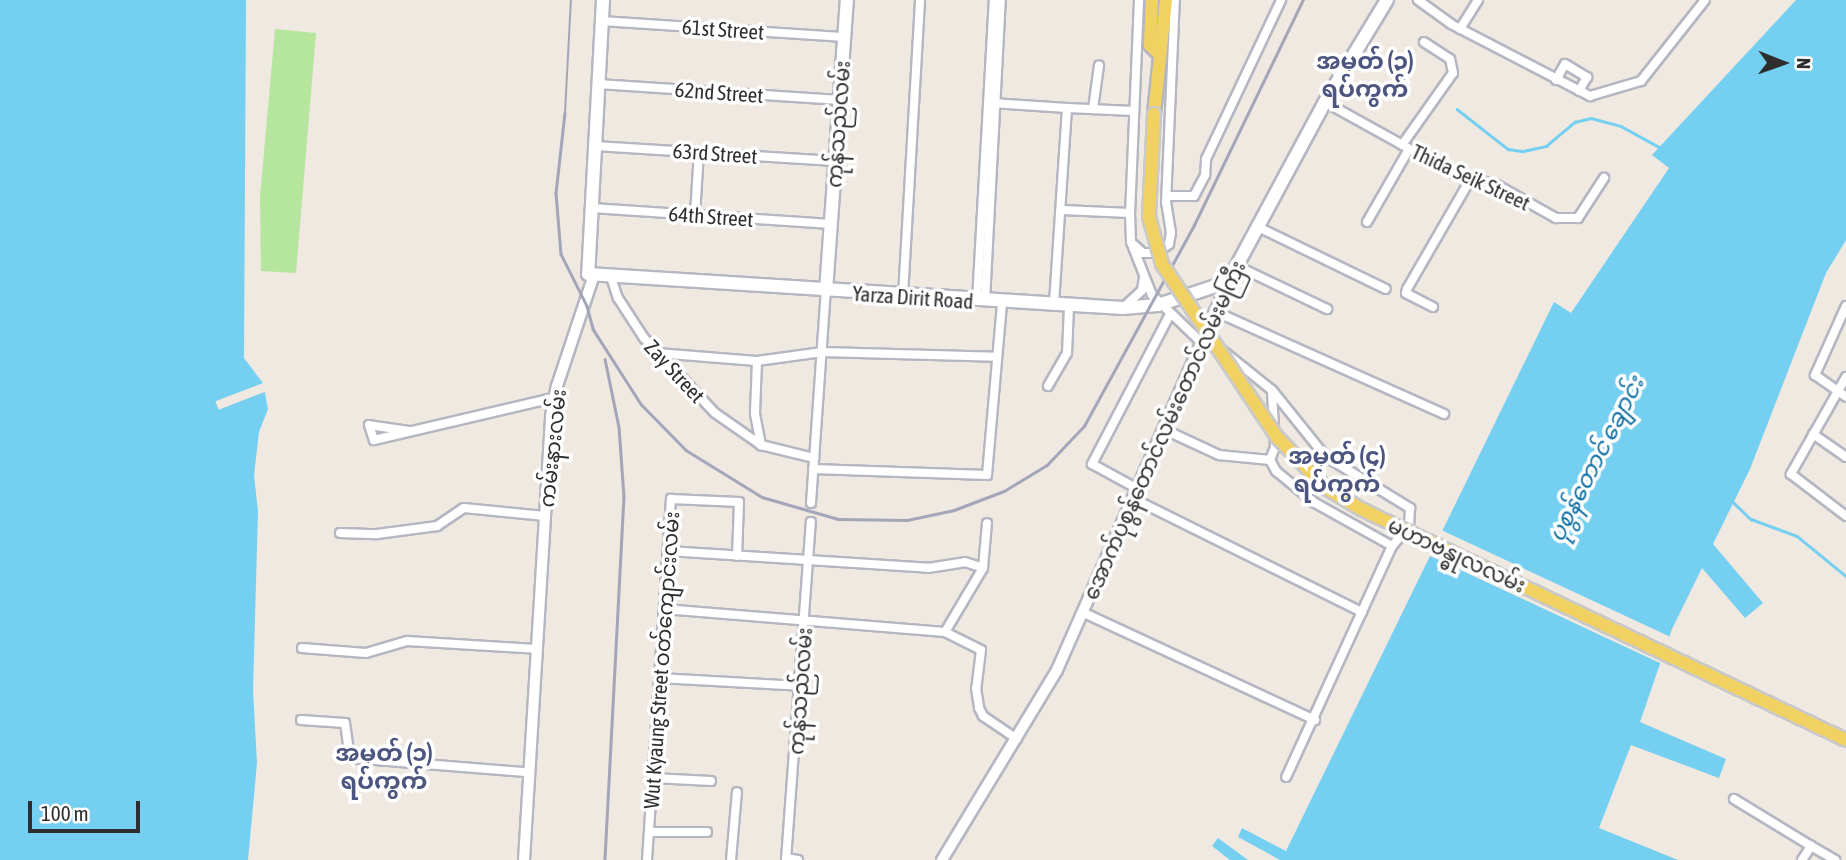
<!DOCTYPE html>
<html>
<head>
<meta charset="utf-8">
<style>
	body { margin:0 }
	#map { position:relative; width:1846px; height:860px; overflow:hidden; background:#efe9e1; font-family:"Asap Condensed","Noto Sans Myanmar",sans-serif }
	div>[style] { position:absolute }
	.green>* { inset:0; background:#b6e59e }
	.water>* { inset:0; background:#75cff0 }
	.pier>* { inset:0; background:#efe9e1; transform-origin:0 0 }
	.stream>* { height:2.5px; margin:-1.25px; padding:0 1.25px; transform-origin:1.25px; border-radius:1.25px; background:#75cff0 }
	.roads { filter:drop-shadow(2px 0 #b4b7c1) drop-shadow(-2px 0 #b4b7c1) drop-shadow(0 2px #b4b7c1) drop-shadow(0 -2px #b4b7c1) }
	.minor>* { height:8px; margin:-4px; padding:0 4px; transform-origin:4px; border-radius:4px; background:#fff }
	.tertiary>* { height:10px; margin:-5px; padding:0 5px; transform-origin:5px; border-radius:5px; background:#fff }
	.secondary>* { height:12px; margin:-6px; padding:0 6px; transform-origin:6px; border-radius:6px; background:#fff }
	.primary>* { height:12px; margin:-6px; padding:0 6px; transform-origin:6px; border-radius:6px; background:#f2d163 }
	.tram>* { height:2px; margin:-1px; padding:0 1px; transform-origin:1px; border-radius:1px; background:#a3a6b8 }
	.rail>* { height:2.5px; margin:-1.25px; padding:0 1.25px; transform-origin:1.25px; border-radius:1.25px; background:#a3a6b8 }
	.bridges { filter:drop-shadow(2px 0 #c9c9c9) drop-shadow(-2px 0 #c9c9c9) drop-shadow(0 2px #c9c9c9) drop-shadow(0 -2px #c9c9c9) }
	.primary-bridge>* { height:12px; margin:-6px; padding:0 6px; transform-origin:6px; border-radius:6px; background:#f2d163 }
	span { translate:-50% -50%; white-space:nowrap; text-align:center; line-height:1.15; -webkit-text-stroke:7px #fff; paint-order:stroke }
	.street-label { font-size:21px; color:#2e2e2e }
	.water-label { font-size:23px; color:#0d6fa3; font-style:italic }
	.quarter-label { font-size:24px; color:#4d5680; font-weight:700 }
	.north { position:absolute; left:1748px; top:28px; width:70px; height:70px; -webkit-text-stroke:5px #fff; paint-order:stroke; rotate:91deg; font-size:19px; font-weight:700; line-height:28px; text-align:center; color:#2e2e2e }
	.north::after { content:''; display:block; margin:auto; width:24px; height:32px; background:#2e2e2e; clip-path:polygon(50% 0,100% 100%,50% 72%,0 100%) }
	.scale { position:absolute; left:28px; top:801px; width:112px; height:32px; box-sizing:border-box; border:4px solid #2e2e2e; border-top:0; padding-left:9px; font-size:21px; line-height:24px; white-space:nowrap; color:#2e2e2e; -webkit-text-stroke:5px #fff; paint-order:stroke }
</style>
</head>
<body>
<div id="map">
	<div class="green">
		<div style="clip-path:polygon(275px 29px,316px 33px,296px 273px,261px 271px,260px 197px)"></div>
	</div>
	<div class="water">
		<div style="clip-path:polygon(0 0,246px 0,244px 358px,263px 383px,268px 409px,259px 432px,254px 475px,258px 511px,253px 690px,257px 763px,248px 860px,0 860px)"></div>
		<div style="clip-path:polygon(1796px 0,1846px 0,1846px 240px,1826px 273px,1750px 469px,1713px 544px,1763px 603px,1745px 618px,1702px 568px,1672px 629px,1640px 722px,1726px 759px,1719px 778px,1631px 745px,1599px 828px,1678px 860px,1280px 860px,1238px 837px,1242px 828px,1286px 851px,1554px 302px,1571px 313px,1669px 168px,1652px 155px)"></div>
		<div style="clip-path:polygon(1218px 838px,1248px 860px,1230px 860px,1212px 846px)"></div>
	</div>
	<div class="pier">
		<div style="left:263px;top:383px;width:9px;height:51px;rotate:69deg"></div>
		<div style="left:1439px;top:529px;width:258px;height:28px;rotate:25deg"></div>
	</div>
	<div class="stream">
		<div style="left:1457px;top:109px;width:65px;rotate:38.1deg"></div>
		<div style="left:1508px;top:149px;width:15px;rotate:8deg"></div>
		<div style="left:1523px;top:151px;width:24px;rotate:-12deg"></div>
		<div style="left:1546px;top:146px;width:38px;rotate:-40deg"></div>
		<div style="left:1575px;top:122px;width:16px;rotate:-14deg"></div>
		<div style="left:1591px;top:118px;width:31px;rotate:15deg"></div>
		<div style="left:1621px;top:126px;width:46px;rotate:28.8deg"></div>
		<div style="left:1731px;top:500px;width:28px;rotate:44deg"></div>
		<div style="left:1751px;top:519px;width:49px;rotate:20.3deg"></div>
		<div style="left:1797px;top:536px;width:63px;rotate:39.2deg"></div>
	</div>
	<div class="roads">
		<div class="minor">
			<div style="left:1139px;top:0;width:213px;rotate:92.4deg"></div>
			<div style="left:1130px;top:213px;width:29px;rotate:88deg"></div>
			<div style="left:1131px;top:242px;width:57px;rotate:68.4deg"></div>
			<div style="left:1152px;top:295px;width:68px;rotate:43.8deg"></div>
			<div style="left:1201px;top:342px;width:22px;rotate:21deg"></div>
			<div style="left:1222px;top:350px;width:64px;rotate:38.7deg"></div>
			<div style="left:1272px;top:390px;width:85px;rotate:51.2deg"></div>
			<div style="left:1325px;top:456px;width:100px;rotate:31.5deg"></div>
			<div style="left:1410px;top:508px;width:18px;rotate:93deg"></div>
			<div style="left:1409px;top:526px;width:26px;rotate:130deg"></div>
			<div style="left:1392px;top:546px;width:254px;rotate:114.6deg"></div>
			<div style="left:1418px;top:0;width:41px;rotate:36deg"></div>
			<div style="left:1451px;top:24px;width:157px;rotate:27.4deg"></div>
			<div style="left:1590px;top:96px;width:53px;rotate:-16.4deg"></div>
			<div style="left:1641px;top:81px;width:103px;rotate:-51.7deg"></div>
			<div style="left:602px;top:21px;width:243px;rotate:3.8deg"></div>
			<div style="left:1460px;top:29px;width:34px;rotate:-58deg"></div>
			<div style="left:1556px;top:80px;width:18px;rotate:-61deg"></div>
			<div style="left:1565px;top:64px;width:26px;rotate:31deg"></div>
			<div style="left:1587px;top:77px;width:16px;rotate:120deg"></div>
			<div style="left:598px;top:84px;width:242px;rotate:3.8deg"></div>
			<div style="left:1325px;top:102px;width:149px;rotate:29deg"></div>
			<div style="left:1455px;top:174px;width:43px;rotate:14.7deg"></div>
			<div style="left:1497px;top:185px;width:68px;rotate:29.2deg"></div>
			<div style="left:1556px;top:218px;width:22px"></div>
			<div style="left:1578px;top:218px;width:48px;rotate:-57deg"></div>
			<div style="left:992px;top:103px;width:75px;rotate:3.8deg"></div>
			<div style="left:1067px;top:108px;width:198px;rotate:93.8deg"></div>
			<div style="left:1067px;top:108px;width:67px;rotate:2.6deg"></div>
			<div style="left:1093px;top:109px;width:44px;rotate:-82.2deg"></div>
			<div style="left:1402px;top:145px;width:88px;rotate:-54.7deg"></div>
			<div style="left:1453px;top:73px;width:14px;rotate:-102deg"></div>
			<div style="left:1450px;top:59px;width:31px;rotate:-147deg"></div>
			<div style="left:595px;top:146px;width:240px;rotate:3.6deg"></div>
			<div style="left:1167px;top:196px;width:27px"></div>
			<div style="left:1194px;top:196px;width:24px;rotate:-62deg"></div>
			<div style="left:1205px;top:175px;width:16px;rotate:-86deg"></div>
			<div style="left:1206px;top:159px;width:176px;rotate:-64.7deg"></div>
			<div style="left:592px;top:208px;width:240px;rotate:3.8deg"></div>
			<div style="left:1062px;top:210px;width:68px;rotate:2.5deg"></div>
			<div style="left:695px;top:215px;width:63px;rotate:-86.4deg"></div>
			<div style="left:1367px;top:222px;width:84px;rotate:-60.1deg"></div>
			<div style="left:1256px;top:226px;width:144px;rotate:25.9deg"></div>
			<div style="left:1133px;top:244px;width:13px;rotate:42deg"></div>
			<div style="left:1143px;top:253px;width:14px"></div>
			<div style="left:1157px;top:253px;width:15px;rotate:-37deg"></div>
			<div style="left:1169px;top:244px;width:11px;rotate:-80deg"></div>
			<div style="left:1171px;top:233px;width:30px;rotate:-99deg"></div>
			<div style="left:1166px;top:203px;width:203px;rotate:-87.5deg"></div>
			<div style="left:1237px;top:266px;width:100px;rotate:25.5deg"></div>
			<div style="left:611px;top:277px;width:22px;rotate:72deg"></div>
			<div style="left:618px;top:298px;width:48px;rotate:57deg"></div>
			<div style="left:644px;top:338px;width:103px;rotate:46.6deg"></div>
			<div style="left:715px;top:413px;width:56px;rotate:34.8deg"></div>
			<div style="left:761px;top:445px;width:55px;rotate:13.8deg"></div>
			<div style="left:903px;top:296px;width:296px;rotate:-86.7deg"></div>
			<div style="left:977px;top:301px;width:301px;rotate:-86.8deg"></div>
			<div style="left:985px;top:301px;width:301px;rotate:-87deg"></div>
			<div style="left:1846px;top:306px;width:76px;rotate:114.2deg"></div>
			<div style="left:1815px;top:375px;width:38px;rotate:35deg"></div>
			<div style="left:1433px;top:307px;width:30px;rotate:-153deg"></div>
			<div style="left:1406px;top:293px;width:4px;rotate:-76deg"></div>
			<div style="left:1407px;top:289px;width:128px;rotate:-60deg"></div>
			<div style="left:1123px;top:308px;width:26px;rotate:-43deg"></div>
			<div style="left:1142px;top:290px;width:12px;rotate:-81deg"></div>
			<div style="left:1214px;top:311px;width:252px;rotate:24.1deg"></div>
			<div style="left:657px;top:353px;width:100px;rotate:4.6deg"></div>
			<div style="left:757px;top:361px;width:66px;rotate:-7.9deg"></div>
			<div style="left:822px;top:352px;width:174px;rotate:1.6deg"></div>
			<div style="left:757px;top:361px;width:53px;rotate:92.2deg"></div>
			<div style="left:755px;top:414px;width:32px;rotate:79deg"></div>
			<div style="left:1846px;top:377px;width:112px;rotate:119.6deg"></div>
			<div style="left:1791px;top:474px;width:69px;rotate:37.4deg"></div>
			<div style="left:1048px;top:386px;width:38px;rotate:-60deg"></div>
			<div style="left:1067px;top:353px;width:46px;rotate:-87.5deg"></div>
			<div style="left:1163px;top:429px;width:62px;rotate:24.9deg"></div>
			<div style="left:1219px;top:455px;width:51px;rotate:5.6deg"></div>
			<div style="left:1270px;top:460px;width:14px;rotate:-69deg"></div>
			<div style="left:1275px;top:447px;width:55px;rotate:-93.1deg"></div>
			<div style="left:409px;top:431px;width:40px;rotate:-171.5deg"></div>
			<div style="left:369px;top:425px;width:16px;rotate:72deg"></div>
			<div style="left:374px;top:440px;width:184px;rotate:-13.2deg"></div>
			<div style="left:1813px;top:434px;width:40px;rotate:34.9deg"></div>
			<div style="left:1270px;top:460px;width:13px;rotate:61deg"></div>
			<div style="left:1276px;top:471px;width:50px;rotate:39.4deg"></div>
			<div style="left:1315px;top:503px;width:88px;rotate:29.2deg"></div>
			<div style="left:813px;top:469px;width:174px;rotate:2deg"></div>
			<div style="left:987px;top:475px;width:174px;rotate:-85deg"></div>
			<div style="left:1136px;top:488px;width:50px;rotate:-151.4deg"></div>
			<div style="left:1092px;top:464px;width:167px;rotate:-62.5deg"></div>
			<div style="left:1132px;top:498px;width:257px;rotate:26.4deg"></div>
			<div style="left:811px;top:503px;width:213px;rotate:-86deg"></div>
			<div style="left:340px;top:533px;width:37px;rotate:2deg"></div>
			<div style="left:377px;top:534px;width:61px;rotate:-7.6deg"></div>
			<div style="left:437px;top:526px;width:32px;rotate:-34deg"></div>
			<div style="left:464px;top:508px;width:81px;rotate:5.6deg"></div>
			<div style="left:668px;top:551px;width:261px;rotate:3.7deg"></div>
			<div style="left:928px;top:568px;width:37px;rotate:-9deg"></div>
			<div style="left:965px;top:562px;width:19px;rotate:18deg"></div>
			<div style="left:664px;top:609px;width:282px;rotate:4.7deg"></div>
			<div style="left:945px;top:632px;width:40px;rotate:26.6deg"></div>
			<div style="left:981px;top:650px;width:38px;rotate:97deg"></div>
			<div style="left:976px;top:688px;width:20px;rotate:81deg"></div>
			<div style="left:979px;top:708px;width:9px;rotate:63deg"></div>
			<div style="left:983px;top:716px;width:41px;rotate:34.1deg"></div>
			<div style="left:1082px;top:612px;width:257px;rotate:24.9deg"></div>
			<div style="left:945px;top:632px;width:74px;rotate:-59.3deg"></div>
			<div style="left:983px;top:568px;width:45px;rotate:-84.9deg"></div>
			<div style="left:302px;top:648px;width:64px;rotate:4.5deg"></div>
			<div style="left:366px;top:653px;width:43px;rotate:-16.3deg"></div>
			<div style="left:407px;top:641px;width:129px;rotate:3.5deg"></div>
			<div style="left:659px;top:678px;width:141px;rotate:3.2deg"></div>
			<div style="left:301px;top:720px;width:44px;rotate:3.9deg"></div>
			<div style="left:345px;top:723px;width:35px;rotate:82deg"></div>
			<div style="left:350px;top:758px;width:176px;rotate:4.6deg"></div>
			<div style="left:653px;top:778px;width:58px;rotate:3deg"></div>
			<div style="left:1734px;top:799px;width:90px;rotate:31.4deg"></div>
			<div style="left:649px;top:832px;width:58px"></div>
			<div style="left:786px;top:858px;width:12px;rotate:9deg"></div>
			<div style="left:647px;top:860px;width:362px;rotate:-86.2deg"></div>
			<div style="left:671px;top:499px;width:68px;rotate:2.5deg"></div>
			<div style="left:739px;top:502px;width:54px;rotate:92.1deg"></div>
			<div style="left:731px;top:860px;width:68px;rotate:-85deg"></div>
			<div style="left:786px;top:860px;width:339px;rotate:-85.8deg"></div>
			<div style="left:1802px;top:860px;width:17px;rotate:-57deg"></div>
			<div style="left:1811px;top:846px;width:28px;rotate:30deg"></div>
		</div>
		<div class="tertiary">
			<div style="left:524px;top:860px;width:445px;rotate:-86.5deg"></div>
			<div style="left:551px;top:416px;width:31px;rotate:-79deg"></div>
			<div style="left:557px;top:386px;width:117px;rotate:-71.6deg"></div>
			<div style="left:942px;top:860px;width:222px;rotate:-58.8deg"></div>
			<div style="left:1057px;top:670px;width:424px;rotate:-66.2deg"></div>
		</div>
		<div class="secondary">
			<div style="left:603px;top:0;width:274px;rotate:93.1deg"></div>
			<div style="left:588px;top:274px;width:536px;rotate:3.64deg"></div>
			<div style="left:1123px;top:308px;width:35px;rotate:-5deg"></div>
			<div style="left:1158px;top:305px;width:74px;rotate:-18.2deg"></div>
			<div style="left:1228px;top:282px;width:204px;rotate:-61.7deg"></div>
			<div style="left:1325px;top:102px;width:119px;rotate:-58.7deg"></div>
			<div style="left:826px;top:291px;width:292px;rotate:-85.9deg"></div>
		</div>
		<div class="primary">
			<div style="left:1152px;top:0;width:45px;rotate:92.5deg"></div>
			<div style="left:1150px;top:45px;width:11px;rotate:45deg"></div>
			<div style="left:1154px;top:114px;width:115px;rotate:-84deg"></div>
		</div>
	</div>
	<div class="tram">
		<div style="left:565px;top:113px;width:113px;rotate:-87deg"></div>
	</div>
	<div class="rail">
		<div style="left:565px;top:113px;width:81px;rotate:96.4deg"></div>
		<div style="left:556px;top:193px;width:61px;rotate:85.3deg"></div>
		<div style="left:561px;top:254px;width:58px;rotate:63.4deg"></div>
		<div style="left:587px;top:306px;width:24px;rotate:75deg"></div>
		<div style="left:593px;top:329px;width:89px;rotate:57.4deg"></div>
		<div style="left:641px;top:404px;width:64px;rotate:45.6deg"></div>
		<div style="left:686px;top:450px;width:89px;rotate:31.7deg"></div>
		<div style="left:762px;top:497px;width:79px;rotate:16.1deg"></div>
		<div style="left:838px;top:519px;width:69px;rotate:0.8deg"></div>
		<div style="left:907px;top:520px;width:48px;rotate:-12deg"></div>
		<div style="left:954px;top:510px;width:53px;rotate:-20.8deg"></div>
		<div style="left:1004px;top:491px;width:50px;rotate:-31.2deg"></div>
		<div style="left:1047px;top:465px;width:54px;rotate:-46.5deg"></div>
		<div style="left:1084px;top:426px;width:229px;rotate:-61.3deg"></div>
		<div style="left:1194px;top:225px;width:250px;rotate:-64.2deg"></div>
		<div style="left:605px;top:359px;width:69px;rotate:78.4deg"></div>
		<div style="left:619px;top:427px;width:69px;rotate:85.9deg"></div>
		<div style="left:624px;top:496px;width:364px;rotate:93deg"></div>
	</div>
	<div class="bridges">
		<div class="primary-bridge">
			<div style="left:1154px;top:114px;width:103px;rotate:92.8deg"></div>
			<div style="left:1149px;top:217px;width:49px;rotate:74.5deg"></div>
			<div style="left:1162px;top:264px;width:208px;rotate:56.4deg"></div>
			<div style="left:1277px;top:437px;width:71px;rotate:46.1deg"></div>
			<div style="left:1326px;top:488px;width:41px;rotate:31deg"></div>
			<div style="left:1361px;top:509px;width:537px;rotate:25.47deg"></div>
		</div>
	</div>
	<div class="street-label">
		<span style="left:723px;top:29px;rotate:4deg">61st Street</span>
		<span style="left:719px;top:92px;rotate:4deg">62nd Street</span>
		<span style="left:838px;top:124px;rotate:-86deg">ကုန်သည်လမ်း</span>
		<span style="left:715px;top:153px;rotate:4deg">63rd Street</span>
		<span style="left:1471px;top:177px;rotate:25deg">Thida Seik Street</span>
		<span style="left:711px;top:216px;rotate:4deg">64th Street</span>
		<span style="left:913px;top:297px;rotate:4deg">Yarza Dirit Road</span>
		<span style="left:675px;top:371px;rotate:47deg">Zay Street</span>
		<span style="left:1164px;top:430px;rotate:-66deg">အောက်ပုစွန်တောင်လမ်းတောင်လမ်းမကြီး</span>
		<span style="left:552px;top:448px;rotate:-84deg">ကမ်းနားလမ်း</span>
		<span style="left:1457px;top:555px;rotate:25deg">မဟာဗန္ဓုလလမ်း</span>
		<span style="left:661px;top:660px;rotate:-86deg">Wut Kyaung Street ဝတ်ကျောင်းလမ်း</span>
		<span style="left:800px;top:691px;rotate:-86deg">ကုန်သည်လမ်း</span>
	</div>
	<div class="water-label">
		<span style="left:1596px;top:459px;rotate:-63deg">ပုစွန်တောင် ချောင်း</span>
	</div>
	<div class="quarter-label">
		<span style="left:1365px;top:75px">အမှတ် (၃)<br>ရပ်ကွက်</span>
		<span style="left:1337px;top:470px">အမှတ် (၄)<br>ရပ်ကွက်</span>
		<span style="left:384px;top:767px">အမှတ် (၁)<br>ရပ်ကွက်</span>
	</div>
	<div class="north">N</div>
	<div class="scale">100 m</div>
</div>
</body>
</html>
